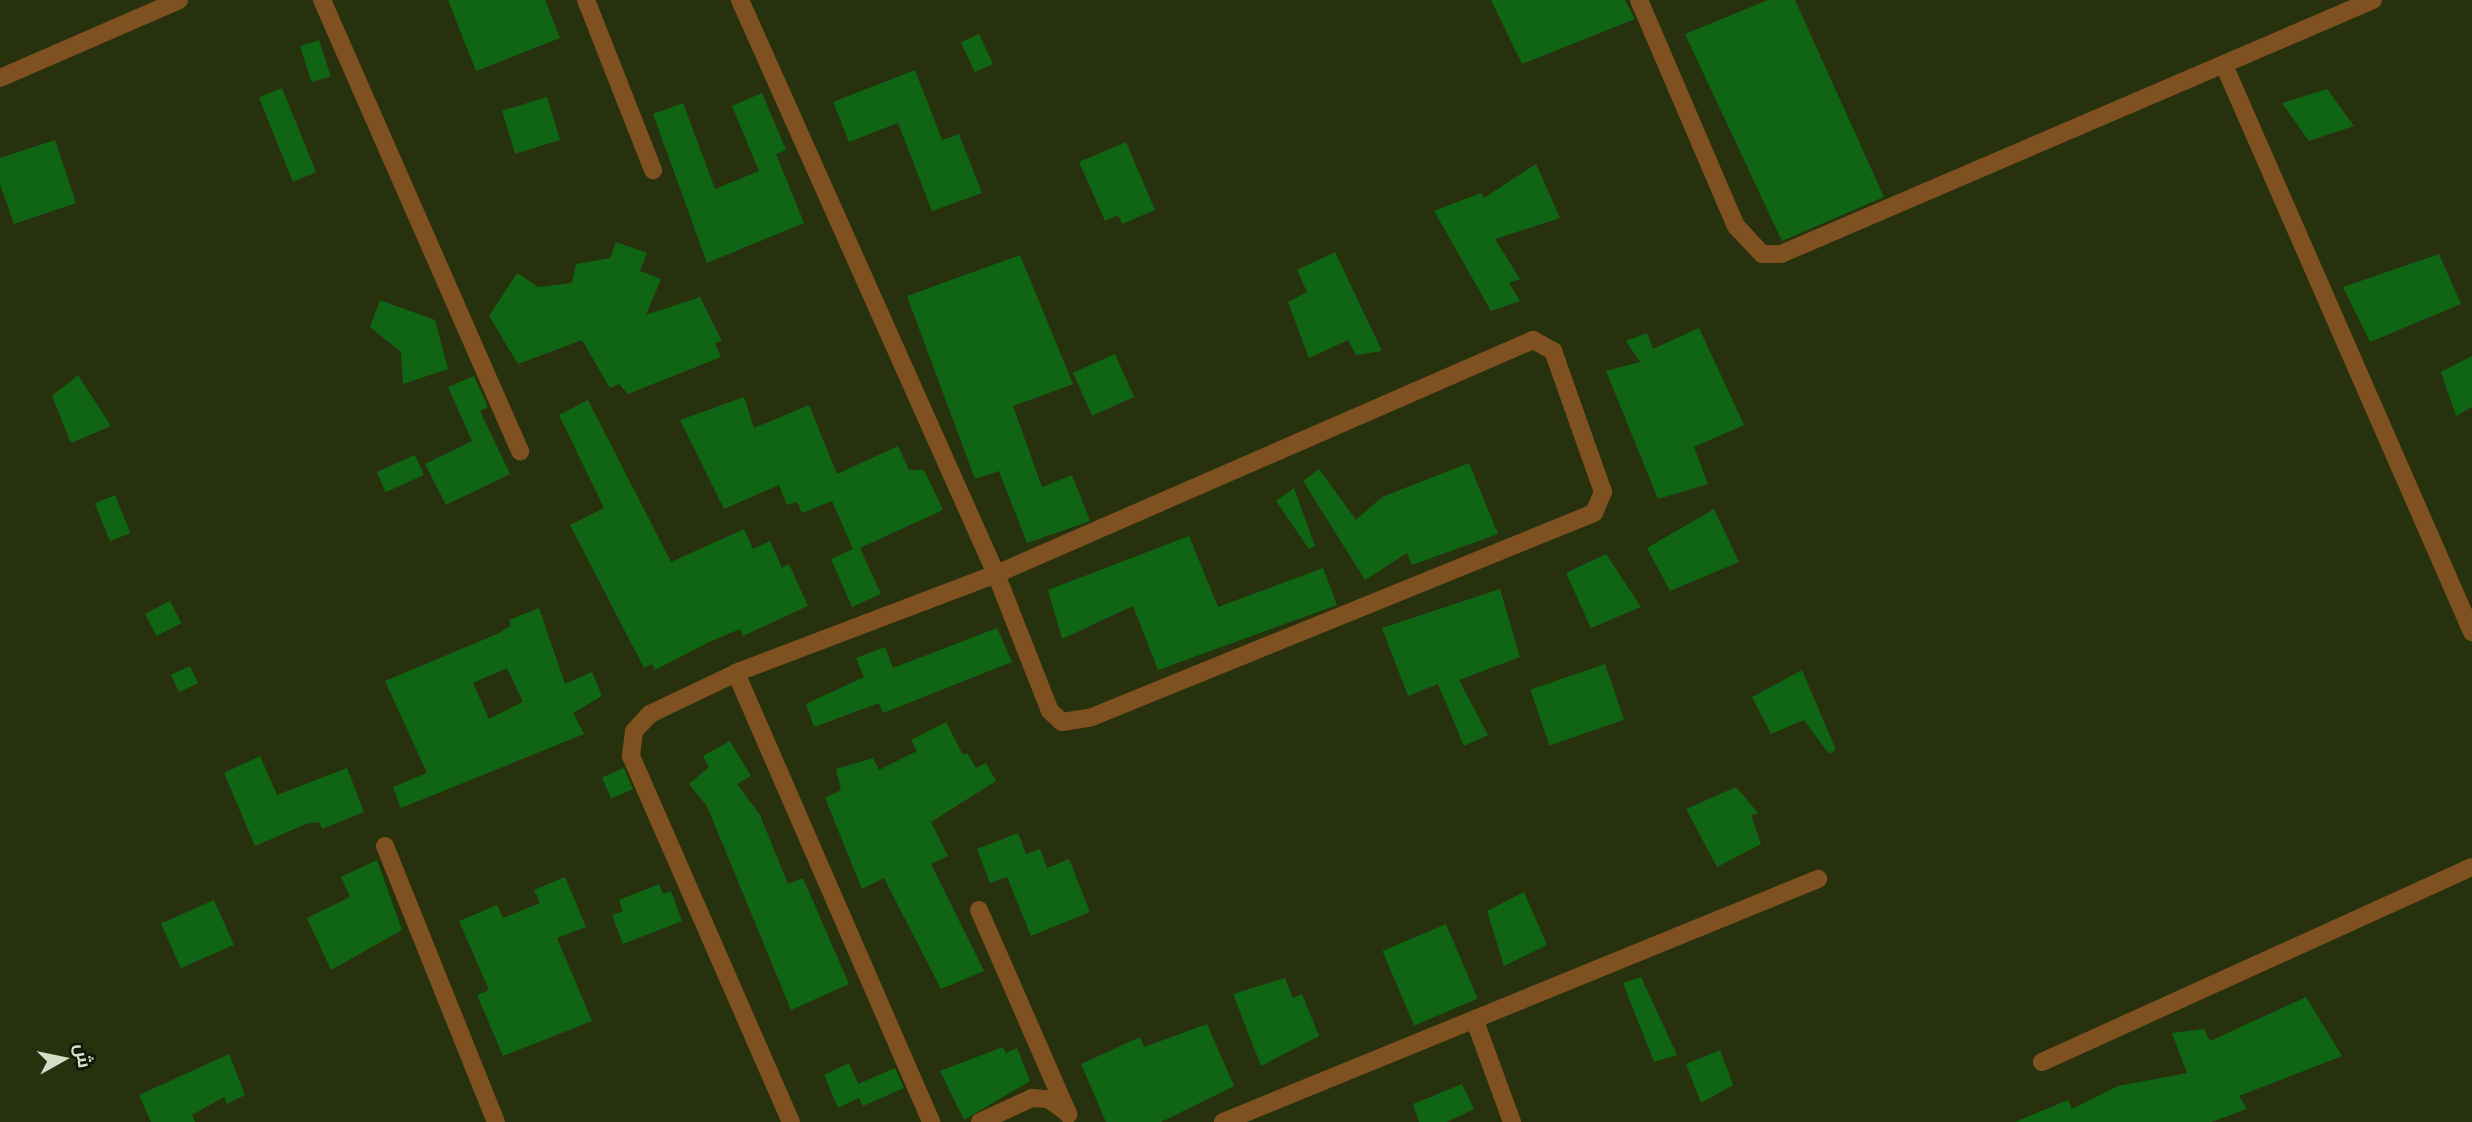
<!DOCTYPE html>
<html>
<head>
<meta charset="utf-8">
<style>
	body { margin:0 }
	#map { position:relative; width:2472px; height:1122px; overflow:hidden; background:#27310e; font-family:"Exo 2",Cairo,sans-serif }
	div>[style] { position:absolute }
	.building>* { inset:0; background:#106514; transform-origin:0 0 }
	.street>* { height:18px; margin:-9px; padding:0 9px; transform-origin:9px; border-radius:9px; background:#805120 }
	span { translate:-50% -50%; white-space:nowrap; text-align:center; line-height:1.15; -webkit-text-stroke:5px #121708; paint-order:stroke }
	.north { position:absolute; left:28px; top:1024px; width:70px; height:70px; -webkit-text-stroke:5px #121708; paint-order:stroke; rotate:81deg; font-size:19px; font-weight:700; line-height:28px; text-align:center; color:#d5dcc8 }
	.north::after { content:''; display:block; margin:auto; width:24px; height:32px; background:#d5dcc8; clip-path:polygon(50% 0,100% 100%,50% 72%,0 100%) }
</style>
</head>
<body>
<div id="map">
	<div class="building">
		<div style="clip-path:polygon(448px 0,545px 0,560px 38px,476px 71px)"></div>
		<div style="clip-path:polygon(1491px 0,1625px 0,1635px 19px,1522px 64px)"></div>
		<div style="clip-path:polygon(1768px 0,1795px 0,1884px 197px,1782px 241px,1685px 34px)"></div>
		<div style="left:979px;top:34px;width:33px;height:20px;rotate:65deg"></div>
		<div style="left:319px;top:40px;width:38px;height:20px;rotate:72deg"></div>
		<div style="clip-path:polygon(915px 70px,942px 140px,959px 134px,982px 193px,932px 211px,898px 123px,849px 142px,833px 102px)"></div>
		<div style="left:282px;top:88px;width:91px;height:25px;rotate:68deg"></div>
		<div style="clip-path:polygon(2327px 89px,2354px 126px,2309px 141px,2282px 103px)"></div>
		<div style="clip-path:polygon(762px 93px,786px 150px,776px 154px,804px 223px,707px 263px,653px 114px,683px 103px,715px 189px,759px 171px,732px 106px)"></div>
		<div style="left:547px;top:97px;width:45px;height:47px;rotate:73deg"></div>
		<div style="clip-path:polygon(55px 140px,76px 203px,14px 224px,0 184px,0 158px)"></div>
		<div style="clip-path:polygon(1126px 142px,1155px 210px,1122px 224px,1118px 215px,1105px 221px,1079px 162px)"></div>
		<div style="clip-path:polygon(1536px 164px,1560px 218px,1495px 239px,1520px 279px,1509px 283px,1520px 301px,1491px 311px,1434px 211px,1481px 193px,1484px 198px)"></div>
		<div style="clip-path:polygon(616px 242px,647px 253px,640px 271px,661px 279px,646px 315px,700px 297px,722px 341px,715px 343px,721px 357px,628px 394px,619px 384px,610px 388px,582px 340px,518px 364px,489px 316px,517px 273px,538px 287px,572px 283px,576px 264px,610px 258px)"></div>
		<div style="clip-path:polygon(1335px 252px,1382px 351px,1356px 355px,1348px 340px,1309px 358px,1288px 302px,1307px 292px,1297px 270px)"></div>
		<div style="clip-path:polygon(2439px 254px,2461px 304px,2370px 342px,2343px 287px)"></div>
		<div style="clip-path:polygon(1020px 255px,1073px 384px,1013px 406px,1042px 487px,1072px 475px,1090px 521px,1027px 543px,999px 471px,975px 479px,907px 296px)"></div>
		<div style="clip-path:polygon(380px 300px,435px 320px,448px 369px,403px 384px,401px 352px,370px 327px)"></div>
		<div style="clip-path:polygon(1699px 328px,1744px 425px,1694px 447px,1708px 484px,1658px 499px,1606px 371px,1640px 362px,1626px 341px,1647px 333px,1653px 349px)"></div>
		<div style="left:1115px;top:354px;width:47px;height:46px;rotate:66deg"></div>
		<div style="clip-path:polygon(2472px 356px,2472px 407px,2456px 416px,2441px 372px)"></div>
		<div style="clip-path:polygon(78px 375px,111px 426px,71px 443px,52px 396px)"></div>
		<div style="clip-path:polygon(474px 376px,488px 407px,480px 411px,510px 474px,446px 505px,425px 464px,472px 441px,448px 387px)"></div>
		<div style="clip-path:polygon(744px 397px,754px 428px,809px 405px,837px 474px,898px 446px,909px 470px,924px 470px,943px 510px,860px 548px,881px 594px,852px 607px,831px 559px,853px 549px,832px 501px,802px 513px,797px 502px,787px 505px,779px 485px,724px 509px,680px 420px)"></div>
		<div style="clip-path:polygon(588px 400px,671px 562px,744px 529px,753px 549px,770px 541px,782px 568px,789px 564px,808px 606px,743px 636px,740px 629px,707px 643px,655px 670px,652px 664px,644px 668px,570px 525px,604px 508px,559px 415px)"></div>
		<div style="left:415px;top:455px;width:22px;height:42px;rotate:66deg"></div>
		<div style="clip-path:polygon(1469px 463px,1498px 534px,1412px 565px,1407px 553px,1365px 580px,1303px 481px,1319px 469px,1356px 520px,1382px 497px)"></div>
		<div style="clip-path:polygon(1294px 488px,1315px 546px,1309px 549px,1276px 501px)"></div>
		<div style="left:115px;top:495px;width:41px;height:22px;rotate:68deg"></div>
		<div style="clip-path:polygon(1714px 509px,1739px 562px,1670px 591px,1647px 548px)"></div>
		<div style="clip-path:polygon(1189px 536px,1218px 607px,1323px 568px,1337px 605px,1158px 670px,1133px 606px,1062px 639px,1048px 590px)"></div>
		<div style="clip-path:polygon(1606px 554px,1641px 607px,1591px 628px,1566px 573px)"></div>
		<div style="clip-path:polygon(1500px 589px,1520px 657px,1459px 680px,1488px 735px,1464px 746px,1438px 684px,1408px 696px,1382px 628px)"></div>
		<div style="left:170px;top:601px;width:25px;height:28px;rotate:63deg"></div>
		<div style="clip-path:polygon(evenodd,539px 608px,565px 684px,592px 672px,602px 696px,573px 713px,584px 734px,401px 808px,393px 787px,427px 773px,385px 681px,497px 634px,511px 626px,509px 620px,539px 608px,507px 668px,523px 702px,489px 719px,473px 683px,507px 668px)"></div>
		<div style="clip-path:polygon(997px 628px,1012px 662px,883px 713px,879px 703px,814px 727px,806px 704px,864px 677px,856px 658px,885px 647px,893px 668px)"></div>
		<div style="left:1605px;top:664px;width:59px;height:79px;rotate:71deg"></div>
		<div style="left:190px;top:666px;width:19px;height:21px;rotate:65deg"></div>
		<div style="clip-path:polygon(1802px 670px,1836px 750px,1829px 754px,1804px 720px,1771px 734px,1752px 697px)"></div>
		<div style="clip-path:polygon(946px 722px,963px 755px,967px 753px,976px 768px,986px 763px,996px 781px,931px 822px,948px 856px,931px 864px,984px 971px,941px 989px,884px 878px,862px 889px,825px 798px,841px 790px,836px 769px,873px 758px,879px 770px,917px 751px,911px 740px)"></div>
		<div style="clip-path:polygon(730px 741px,751px 776px,737px 784px,760px 815px,788px 884px,803px 878px,849px 984px,791px 1010px,707px 806px,689px 784px,709px 767px,703px 756px)"></div>
		<div style="clip-path:polygon(260px 756px,277px 795px,347px 768px,364px 812px,322px 829px,319px 822px,306px 824px,255px 846px,224px 773px)"></div>
		<div style="left:624px;top:768px;width:23px;height:24px;rotate:67deg"></div>
		<div style="clip-path:polygon(1736px 787px,1758px 813px,1751px 815px,1761px 844px,1717px 867px,1686px 809px)"></div>
		<div style="clip-path:polygon(1018px 833px,1026px 854px,1040px 849px,1047px 868px,1069px 859px,1090px 912px,1031px 936px,1007px 877px,990px 883px,977px 849px)"></div>
		<div style="clip-path:polygon(377px 860px,402px 930px,331px 970px,307px 918px,350px 897px,341px 877px)"></div>
		<div style="clip-path:polygon(565px 877px,586px 927px,557px 938px,592px 1021px,503px 1056px,477px 995px,489px 990px,459px 921px,497px 905px,503px 918px,540px 903px,534px 890px)"></div>
		<div style="clip-path:polygon(659px 884px,663px 894px,671px 891px,682px 921px,623px 944px,612px 915px,623px 911px,619px 900px)"></div>
		<div style="clip-path:polygon(1524px 892px,1547px 945px,1504px 966px,1487px 911px)"></div>
		<div style="left:214px;top:900px;width:49px;height:58px;rotate:66deg"></div>
		<div style="left:1446px;top:924px;width:81px;height:69px;rotate:67deg"></div>
		<div style="clip-path:polygon(1641px 977px,1677px 1055px,1654px 1062px,1623px 983px)"></div>
		<div style="clip-path:polygon(1285px 978px,1293px 998px,1302px 994px,1319px 1036px,1261px 1066px,1233px 994px)"></div>
		<div style="clip-path:polygon(2306px 997px,2342px 1056px,2239px 1096px,2247px 1109px,2211px 1122px,2015px 1122px,2068px 1100px,2072px 1109px,2118px 1086px,2187px 1073px,2172px 1033px,2204px 1029px,2210px 1041px)"></div>
		<div style="clip-path:polygon(1207px 1024px,1234px 1086px,1161px 1122px,1106px 1122px,1081px 1064px,1140px 1037px,1144px 1047px)"></div>
		<div style="clip-path:polygon(1003px 1047px,1006px 1053px,1017px 1048px,1030px 1081px,964px 1120px,940px 1071px)"></div>
		<div style="clip-path:polygon(1720px 1050px,1733px 1085px,1701px 1103px,1686px 1064px)"></div>
		<div style="clip-path:polygon(229px 1054px,245px 1095px,227px 1104px,224px 1097px,192px 1115px,195px 1122px,151px 1122px,139px 1095px)"></div>
		<div style="clip-path:polygon(849px 1063px,858px 1084px,895px 1068px,904px 1088px,863px 1106px,859px 1098px,838px 1108px,824px 1075px)"></div>
		<div style="clip-path:polygon(1462px 1084px,1474px 1109px,1447px 1122px,1419px 1122px,1413px 1104px)"></div>
	</div>
	<div class="street">
		<div style="left:322px;top:0;width:493px;rotate:66.3deg"></div>
		<div style="left:586px;top:0;width:183px;rotate:68.5deg"></div>
		<div style="left:740px;top:0;width:628px;rotate:65.96deg"></div>
		<div style="left:996px;top:574px;width:147px;rotate:68.5deg"></div>
		<div style="left:1050px;top:711px;width:16px;rotate:43deg"></div>
		<div style="left:1062px;top:722px;width:30px;rotate:-9deg"></div>
		<div style="left:1092px;top:717px;width:542px;rotate:-22.12deg"></div>
		<div style="left:1594px;top:513px;width:23px;rotate:-67deg"></div>
		<div style="left:1603px;top:492px;width:150px;rotate:-109.5deg"></div>
		<div style="left:1553px;top:351px;width:23px;rotate:-151deg"></div>
		<div style="left:1533px;top:340px;width:586px;rotate:156.45deg"></div>
		<div style="left:996px;top:574px;width:278px;rotate:159.2deg"></div>
		<div style="left:736px;top:673px;width:95px;rotate:154.5deg"></div>
		<div style="left:650px;top:714px;width:23px;rotate:133deg"></div>
		<div style="left:634px;top:731px;width:25px;rotate:97deg"></div>
		<div style="left:631px;top:756px;width:399px;rotate:66.4deg"></div>
		<div style="left:1639px;top:0;width:246px;rotate:66.8deg"></div>
		<div style="left:1736px;top:226px;width:38px;rotate:47deg"></div>
		<div style="left:1762px;top:254px;width:19px"></div>
		<div style="left:1781px;top:254px;width:644px;rotate:-23.22deg"></div>
		<div style="left:2224px;top:65px;width:619px;rotate:66.38deg"></div>
		<div style="left:0;top:78px;width:195px;rotate:-23.5deg"></div>
		<div style="left:736px;top:673px;width:490px;rotate:66.5deg"></div>
		<div style="left:385px;top:846px;width:297px;rotate:68.1deg"></div>
		<div style="left:979px;top:910px;width:223px;rotate:66.4deg"></div>
		<div style="left:1475px;top:1021px;width:108px;rotate:69.9deg"></div>
		<div style="left:2042px;top:1062px;width:472px;rotate:-24.4deg"></div>
		<div style="left:980px;top:1122px;width:57px;rotate:-24.8deg"></div>
		<div style="left:1032px;top:1098px;width:16px;rotate:4deg"></div>
		<div style="left:1048px;top:1099px;width:24px;rotate:35deg"></div>
		<div style="left:1223px;top:1122px;width:643px;rotate:-22.22deg"></div>
	</div>
	<div class="north">ش</div>
</div>
</body>
</html>
